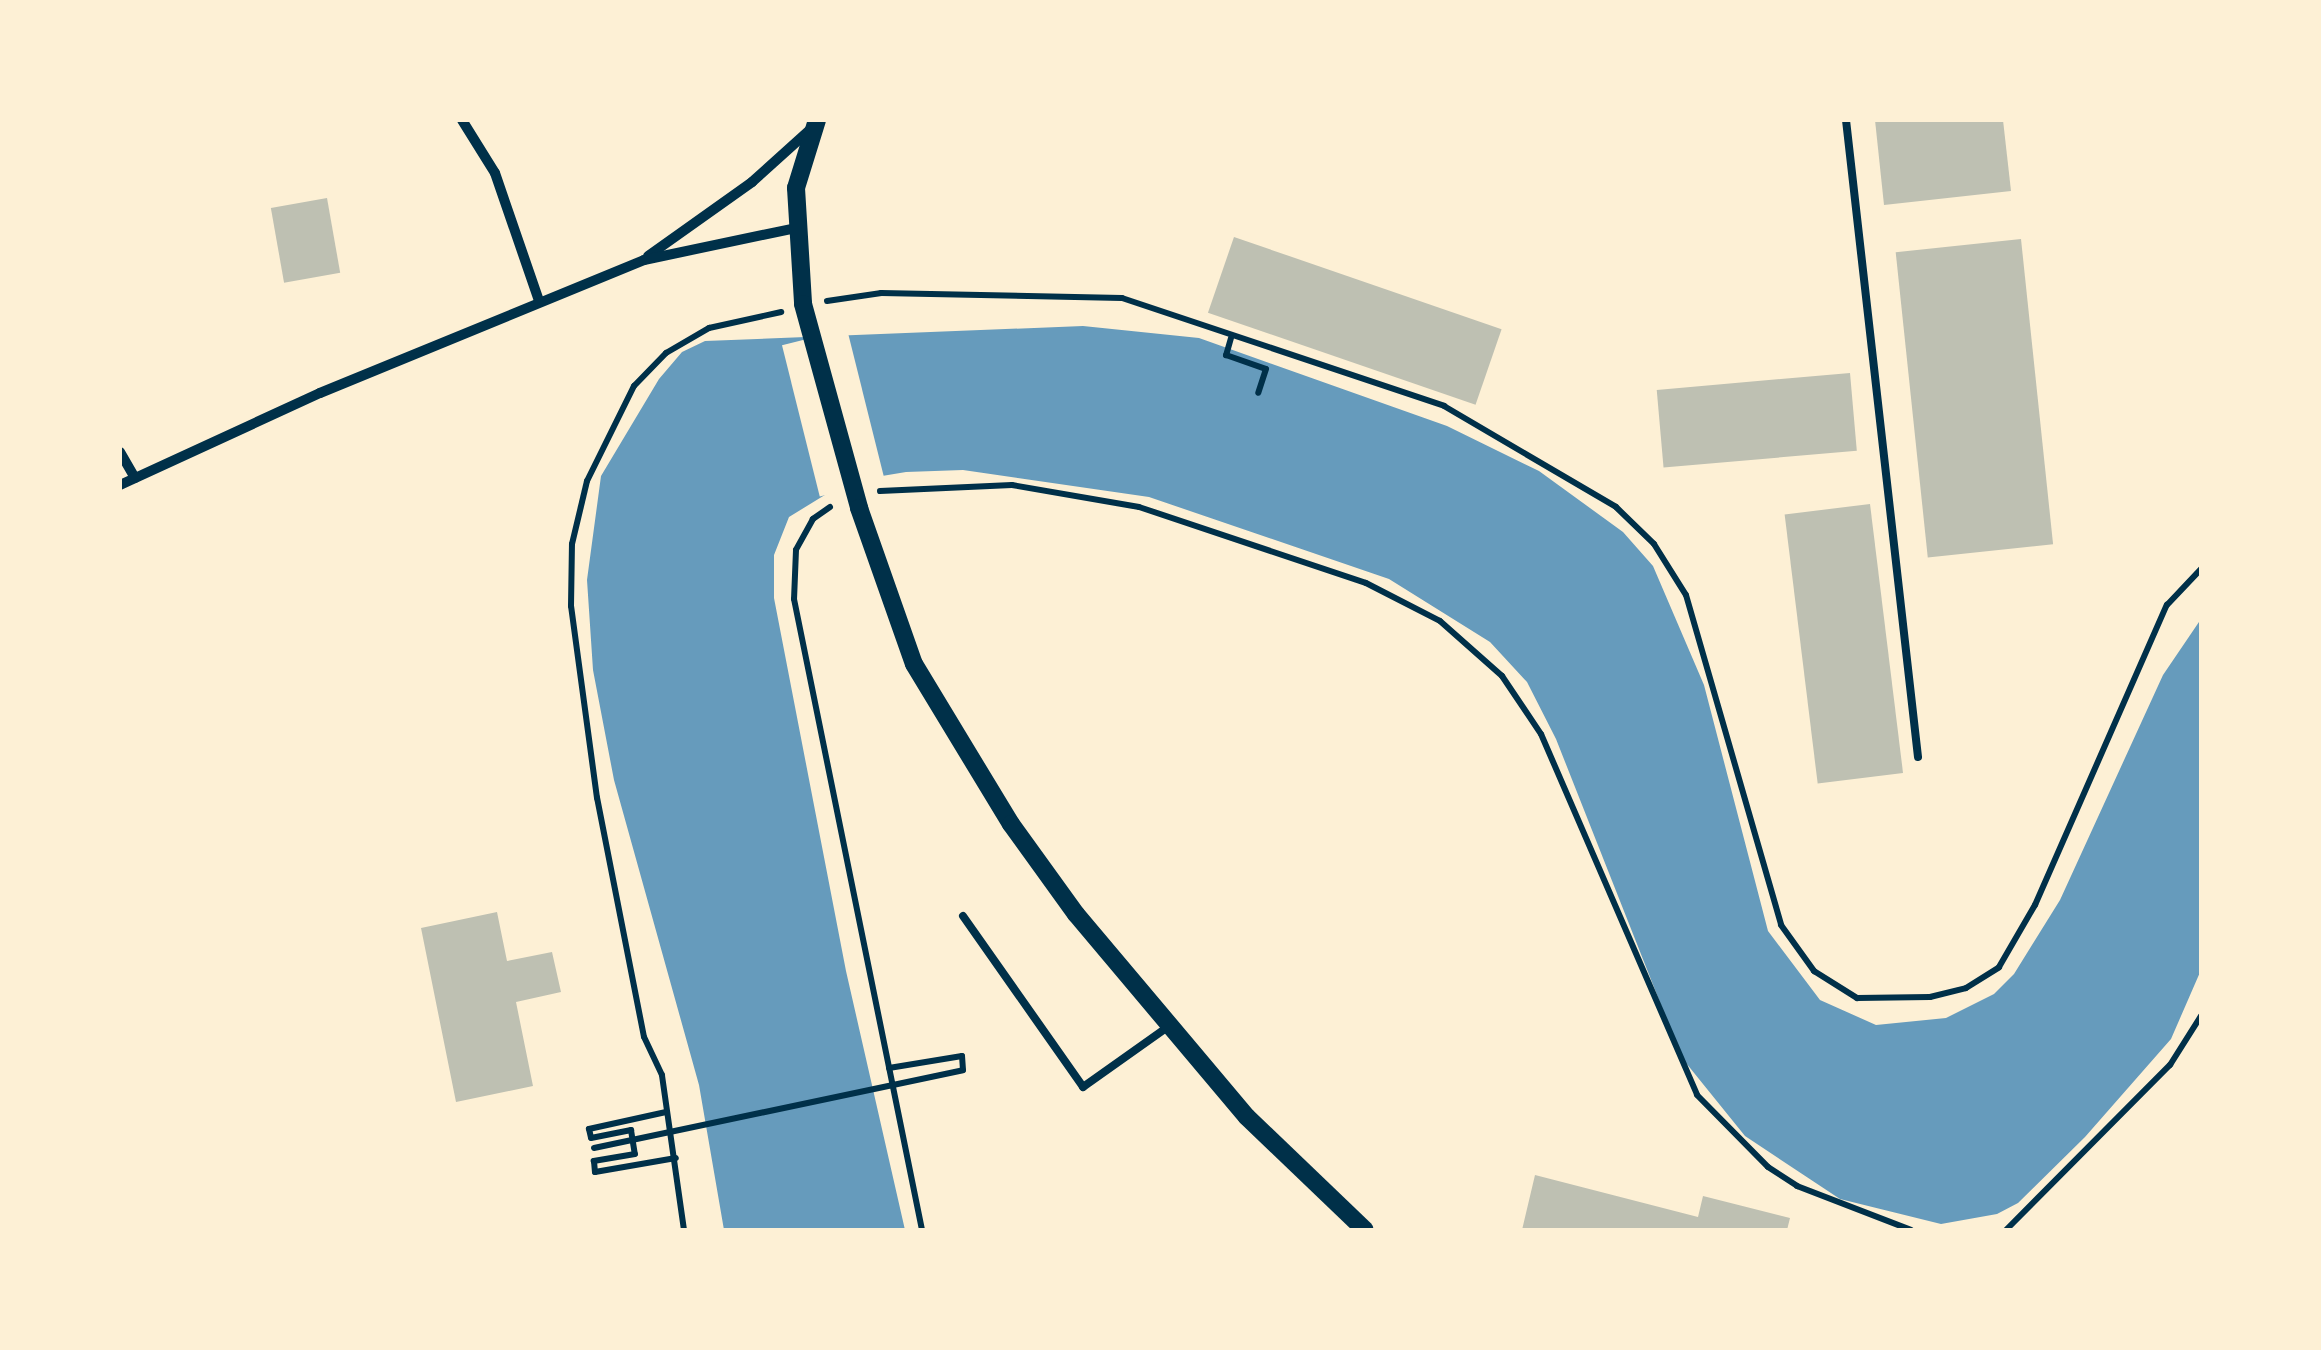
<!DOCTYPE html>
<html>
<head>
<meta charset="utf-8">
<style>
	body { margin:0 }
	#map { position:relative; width:2321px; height:1350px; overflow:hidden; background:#fdf0d5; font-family:Mulish,sans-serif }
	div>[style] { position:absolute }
	.water>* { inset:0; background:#669bbc }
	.pier>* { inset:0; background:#fdf0d5; transform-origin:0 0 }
	.building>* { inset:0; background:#bec0b2; transform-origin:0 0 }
	.path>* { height:6px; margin:-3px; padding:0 3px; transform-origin:3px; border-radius:3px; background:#003049 }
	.service>* { height:8px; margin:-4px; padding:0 4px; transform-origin:4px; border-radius:4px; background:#003049 }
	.minor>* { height:10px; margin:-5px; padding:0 5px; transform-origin:5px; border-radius:5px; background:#003049 }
	.tertiary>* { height:18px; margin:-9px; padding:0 9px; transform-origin:9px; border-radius:9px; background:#003049 }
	span { translate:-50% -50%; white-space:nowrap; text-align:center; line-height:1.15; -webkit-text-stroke:10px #fdf0d5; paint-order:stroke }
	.frame { position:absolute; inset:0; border:122px solid #fdf0d5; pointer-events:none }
</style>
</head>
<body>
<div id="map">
	<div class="water">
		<div style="clip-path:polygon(1083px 326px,1199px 338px,1447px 426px,1539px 471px,1623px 532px,1653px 566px,1704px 685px,1768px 931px,1820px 1000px,1876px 1025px,1946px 1018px,1994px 994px,2014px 974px,2060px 900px,2163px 675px,2201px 619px,2201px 970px,2171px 1039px,2085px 1137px,2018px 1203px,1997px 1214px,1941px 1224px,1840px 1199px,1745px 1136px,1682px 1058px,1556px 739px,1527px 682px,1490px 642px,1389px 579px,1149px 497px,963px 470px,906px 472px,846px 482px,789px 517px,774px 555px,774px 598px,846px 971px,905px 1230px,724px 1230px,699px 1085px,614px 780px,593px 670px,587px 580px,601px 476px,659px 379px,682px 352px,705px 341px)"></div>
	</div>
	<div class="pier">
		<div style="left:847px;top:329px;width:156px;height:67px;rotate:76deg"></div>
	</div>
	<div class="building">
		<div style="clip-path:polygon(1875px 120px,2003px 120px,2011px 191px,1884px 205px)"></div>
		<div style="left:327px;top:198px;width:76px;height:57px;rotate:80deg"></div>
		<div style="left:1234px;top:237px;width:283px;height:80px;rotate:19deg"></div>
		<div style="left:2021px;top:239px;width:307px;height:126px;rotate:84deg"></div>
		<div style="left:1850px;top:373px;width:78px;height:194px;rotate:85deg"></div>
		<div style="left:1870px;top:504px;width:271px;height:86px;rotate:83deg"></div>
		<div style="clip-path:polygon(497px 912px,507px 961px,552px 952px,561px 992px,516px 1002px,533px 1086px,456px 1102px,421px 928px)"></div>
		<div style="clip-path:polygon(1535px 1175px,1698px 1217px,1703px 1196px,1790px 1218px,1787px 1230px,1522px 1230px)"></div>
	</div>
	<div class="path">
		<div style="left:827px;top:301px;width:55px;rotate:-8.4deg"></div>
		<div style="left:881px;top:293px;width:241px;rotate:1.2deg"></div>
		<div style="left:1122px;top:298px;width:340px;rotate:18.5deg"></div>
		<div style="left:1444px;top:406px;width:199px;rotate:30.4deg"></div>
		<div style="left:1616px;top:507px;width:53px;rotate:44.2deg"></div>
		<div style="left:1654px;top:544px;width:60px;rotate:57.9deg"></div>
		<div style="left:1686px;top:595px;width:343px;rotate:73.9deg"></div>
		<div style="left:1781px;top:925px;width:57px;rotate:54.3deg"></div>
		<div style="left:1814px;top:971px;width:51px;rotate:32.1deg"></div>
		<div style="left:1857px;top:998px;width:73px;rotate:-0.8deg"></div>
		<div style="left:1930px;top:997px;width:37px;rotate:-14deg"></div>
		<div style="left:1966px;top:988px;width:39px;rotate:-32deg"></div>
		<div style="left:1999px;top:967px;width:72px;rotate:-59.9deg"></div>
		<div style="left:2035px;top:905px;width:328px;rotate:-66.3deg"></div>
		<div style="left:2167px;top:605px;width:50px;rotate:-46.6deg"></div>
		<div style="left:1231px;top:338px;width:18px;rotate:106deg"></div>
		<div style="left:1226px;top:355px;width:42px;rotate:19.3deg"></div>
		<div style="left:1266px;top:369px;width:25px;rotate:108deg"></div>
		<div style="left:880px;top:491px;width:132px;rotate:-2.6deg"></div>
		<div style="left:1012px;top:485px;width:129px;rotate:9.8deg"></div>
		<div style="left:1139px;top:507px;width:239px;rotate:18.5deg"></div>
		<div style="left:1366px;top:583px;width:83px;rotate:27.2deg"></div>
		<div style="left:1440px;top:621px;width:83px;rotate:41.6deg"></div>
		<div style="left:1502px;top:676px;width:70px;rotate:56.1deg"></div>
		<div style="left:1541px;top:734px;width:393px;rotate:66.6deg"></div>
		<div style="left:1697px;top:1095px;width:101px;rotate:45.4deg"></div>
		<div style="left:1768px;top:1167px;width:35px;rotate:33deg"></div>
		<div style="left:1797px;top:1186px;width:122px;rotate:21.1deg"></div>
		<div style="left:830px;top:507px;width:21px;rotate:145deg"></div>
		<div style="left:813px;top:519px;width:35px;rotate:119deg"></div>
		<div style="left:796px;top:550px;width:49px;rotate:92.3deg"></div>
		<div style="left:794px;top:599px;width:644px;rotate:78.53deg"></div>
		<div style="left:666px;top:1112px;width:79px;rotate:167.6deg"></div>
		<div style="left:589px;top:1129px;width:9px;rotate:77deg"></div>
		<div style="left:591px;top:1138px;width:41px;rotate:-11.3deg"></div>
		<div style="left:631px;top:1130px;width:24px;rotate:81deg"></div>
		<div style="left:635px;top:1154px;width:42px;rotate:170.3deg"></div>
		<div style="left:594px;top:1161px;width:11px;rotate:85deg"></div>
		<div style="left:595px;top:1172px;width:82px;rotate:-9.8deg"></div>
		<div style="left:594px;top:1148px;width:377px;rotate:-11.9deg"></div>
		<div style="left:963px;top:1070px;width:14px;rotate:-94deg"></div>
		<div style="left:962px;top:1056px;width:74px;rotate:170.7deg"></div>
		<div style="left:684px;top:1230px;width:157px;rotate:-98.1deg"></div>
		<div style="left:662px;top:1075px;width:42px;rotate:-115.3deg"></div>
		<div style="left:644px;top:1037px;width:244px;rotate:-101.1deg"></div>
		<div style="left:597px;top:798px;width:194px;rotate:-97.7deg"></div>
		<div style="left:571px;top:606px;width:62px;rotate:-89.1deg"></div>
		<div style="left:572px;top:544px;width:65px;rotate:-76.6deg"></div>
		<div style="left:587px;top:481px;width:106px;rotate:-63.7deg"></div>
		<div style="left:634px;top:386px;width:46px;rotate:-45.9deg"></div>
		<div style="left:666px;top:353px;width:50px;rotate:-30.2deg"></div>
		<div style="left:709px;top:328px;width:74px;rotate:-12.5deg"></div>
		<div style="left:2006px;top:1230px;width:233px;rotate:-45.2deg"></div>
		<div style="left:2170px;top:1065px;width:58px;rotate:-57.7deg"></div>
	</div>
	<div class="service">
		<div style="left:1846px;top:120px;width:641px;rotate:83.55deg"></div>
		<div style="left:963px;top:916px;width:209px;rotate:54.9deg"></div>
		<div style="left:1083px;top:1087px;width:105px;rotate:-35.3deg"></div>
	</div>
	<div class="minor">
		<div style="left:462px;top:120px;width:62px;rotate:58.1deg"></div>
		<div style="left:495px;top:173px;width:135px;rotate:71deg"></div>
		<div style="left:648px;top:256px;width:128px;rotate:-35.4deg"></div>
		<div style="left:752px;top:182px;width:81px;rotate:-42deg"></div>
		<div style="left:120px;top:452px;width:30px;rotate:60deg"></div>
		<div style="left:120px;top:485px;width:220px;rotate:-24.7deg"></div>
		<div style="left:320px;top:393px;width:350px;rotate:-22.3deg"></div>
		<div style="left:644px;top:260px;width:155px;rotate:-11.9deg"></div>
	</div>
	<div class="tertiary">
		<div style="left:817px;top:120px;width:71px;rotate:107.2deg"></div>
		<div style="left:796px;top:188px;width:116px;rotate:86.5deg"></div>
		<div style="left:803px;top:304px;width:212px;rotate:74.6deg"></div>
		<div style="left:859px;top:508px;width:165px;rotate:70.6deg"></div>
		<div style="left:914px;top:664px;width:187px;rotate:58.8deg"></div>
		<div style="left:1011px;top:824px;width:111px;rotate:54.2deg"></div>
		<div style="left:1076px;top:914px;width:265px;rotate:49.9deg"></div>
		<div style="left:1247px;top:1117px;width:163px;rotate:43.8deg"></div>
	</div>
	<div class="frame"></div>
</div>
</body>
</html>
